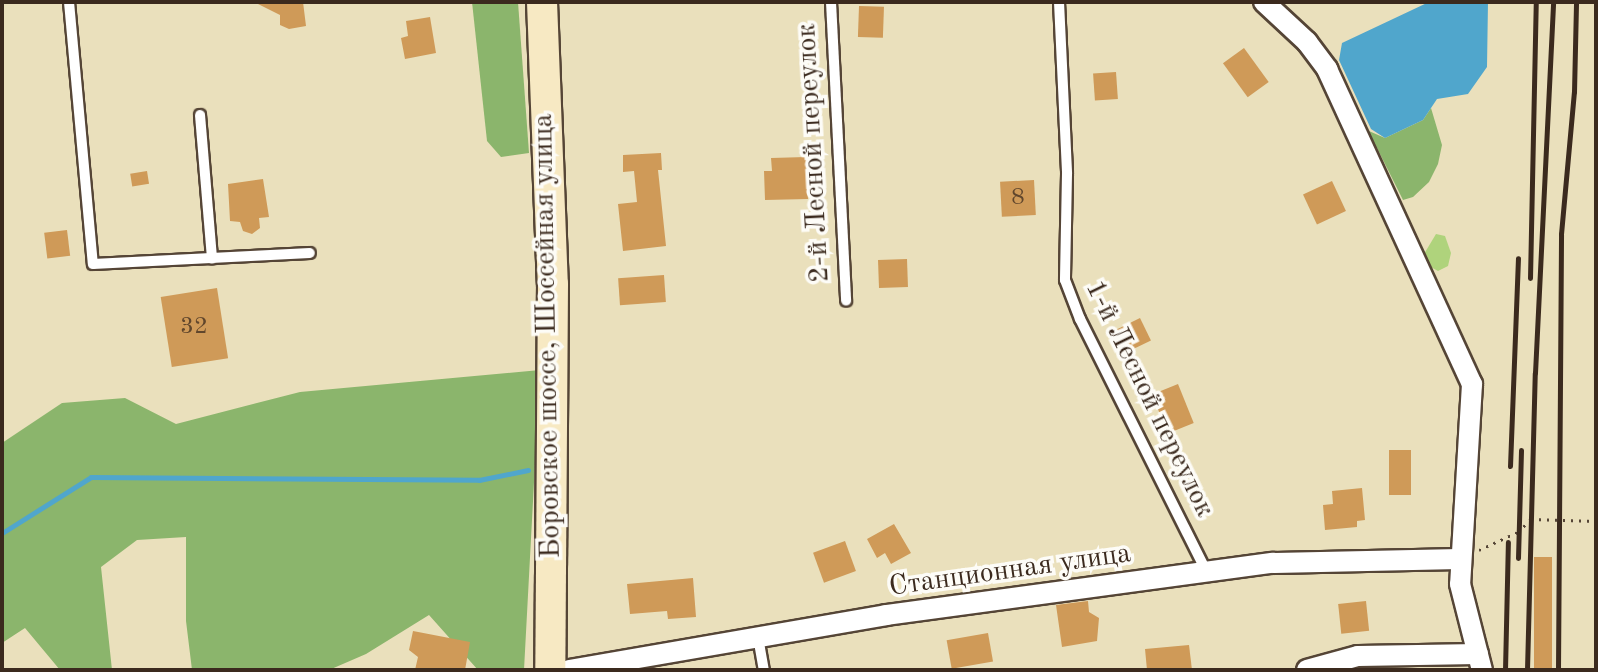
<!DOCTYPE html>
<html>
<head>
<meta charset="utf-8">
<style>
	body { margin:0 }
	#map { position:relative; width:1598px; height:672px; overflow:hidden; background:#eae0bc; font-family:"Old Standard TT",serif }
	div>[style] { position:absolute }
	.green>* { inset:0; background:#afd37c }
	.forest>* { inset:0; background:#8bb56c }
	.water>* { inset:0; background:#50a6cc }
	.stream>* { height:5px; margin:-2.5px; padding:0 2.5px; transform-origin:2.5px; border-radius:2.5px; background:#50a6cc }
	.building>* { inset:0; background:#cf9a58; transform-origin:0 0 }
	.path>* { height:3px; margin-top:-1.5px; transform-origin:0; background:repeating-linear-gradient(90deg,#554536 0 2px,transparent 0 8px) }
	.roads { filter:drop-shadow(2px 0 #554536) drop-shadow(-2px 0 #554536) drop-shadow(0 2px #554536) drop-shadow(0 -2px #554536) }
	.service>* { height:10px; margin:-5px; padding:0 5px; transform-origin:5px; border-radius:5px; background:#fff }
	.minor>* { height:20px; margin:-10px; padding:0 10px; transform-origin:10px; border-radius:10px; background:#fff }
	.secondary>* { height:30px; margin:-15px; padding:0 15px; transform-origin:15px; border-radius:15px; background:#f7e9c3 }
	.rail>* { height:5px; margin:-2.5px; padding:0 2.5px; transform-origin:2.5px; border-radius:2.5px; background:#3b2a1e }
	span { translate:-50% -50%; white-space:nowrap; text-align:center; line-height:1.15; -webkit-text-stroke:7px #fdfcf7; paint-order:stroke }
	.number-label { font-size:24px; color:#60462c }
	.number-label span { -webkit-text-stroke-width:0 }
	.street-label { font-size:28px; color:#3b2a1e }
	.frame { position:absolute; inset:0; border:4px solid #3b2a1e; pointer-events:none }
</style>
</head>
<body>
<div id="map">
	<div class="green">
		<div style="clip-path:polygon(1436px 234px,1445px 236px,1451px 253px,1448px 266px,1438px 271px,1429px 266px,1424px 254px)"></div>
	</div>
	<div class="forest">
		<div style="clip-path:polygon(472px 2px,518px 2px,529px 153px,501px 157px,487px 141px)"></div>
		<div style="clip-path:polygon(1431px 108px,1442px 145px,1438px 164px,1429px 182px,1413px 197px,1403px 200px,1377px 148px,1362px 128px,1385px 138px,1423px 120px)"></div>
		<div style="clip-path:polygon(540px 370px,524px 670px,478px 670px,429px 615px,366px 654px,329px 670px,192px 670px,186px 621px,186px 537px,137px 540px,101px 567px,112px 670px,60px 670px,25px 628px,2px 643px,2px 443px,62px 403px,125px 398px,176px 424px,300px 392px)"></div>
	</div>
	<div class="water">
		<div style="clip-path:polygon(1429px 2px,1488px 2px,1487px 67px,1468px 94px,1437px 99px,1423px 120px,1385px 138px,1371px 129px,1339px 60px,1342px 43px)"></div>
	</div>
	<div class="stream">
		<div style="left:2px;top:533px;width:105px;rotate:-32.2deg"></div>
		<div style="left:91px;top:477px;width:388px;rotate:0.4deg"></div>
		<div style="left:479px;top:480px;width:50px;rotate:-11.5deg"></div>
	</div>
	<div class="building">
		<div style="clip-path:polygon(254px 2px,303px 2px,306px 26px,289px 29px,280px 25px,280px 15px)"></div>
		<div style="left:859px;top:6px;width:25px;height:31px;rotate:2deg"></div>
		<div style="clip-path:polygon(430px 17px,436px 53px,405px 59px,401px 38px,408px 36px,406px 21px)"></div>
		<div style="left:1244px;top:48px;width:42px;height:26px;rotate:54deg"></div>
		<div style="left:1116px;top:72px;width:27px;height:23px;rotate:86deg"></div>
		<div style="clip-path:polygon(661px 153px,662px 170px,658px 170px,666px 246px,623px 251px,618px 204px,637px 202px,634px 171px,623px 172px,623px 155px)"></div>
		<div style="clip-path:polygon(806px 157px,808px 199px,765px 200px,764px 171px,772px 171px,771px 158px)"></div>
		<div style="left:147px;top:171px;width:13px;height:17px;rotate:81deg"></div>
		<div style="clip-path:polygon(263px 179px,269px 217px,259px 218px,260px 228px,252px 234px,243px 231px,240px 222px,230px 221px,228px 184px)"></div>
		<div style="left:1034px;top:180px;width:35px;height:34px;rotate:87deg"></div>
		<div style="left:1332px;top:181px;width:33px;height:32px;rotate:65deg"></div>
		<div style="left:67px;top:230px;width:26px;height:23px;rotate:83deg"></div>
		<div style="left:907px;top:259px;width:28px;height:29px;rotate:88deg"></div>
		<div style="left:664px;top:275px;width:27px;height:46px;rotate:86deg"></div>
		<div style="left:217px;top:288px;width:71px;height:57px;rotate:81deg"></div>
		<div style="left:1140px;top:318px;width:25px;height:30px;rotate:64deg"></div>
		<div style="left:1178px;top:384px;width:42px;height:28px;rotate:68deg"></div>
		<div style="left:1411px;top:450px;width:45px;height:22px;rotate:90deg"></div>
		<div style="clip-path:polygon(1362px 488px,1365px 520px,1357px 521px,1357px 527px,1325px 530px,1323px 505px,1333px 504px,1332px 491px)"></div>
		<div style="clip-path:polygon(894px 524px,911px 553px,891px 564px,885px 553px,877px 558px,867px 539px)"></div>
		<div style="left:845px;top:541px;width:32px;height:34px;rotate:70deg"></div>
		<div style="left:1534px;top:557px;width:18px;height:113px"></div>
		<div style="clip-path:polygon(693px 578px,696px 617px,668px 619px,667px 611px,630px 614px,627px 584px)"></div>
		<div style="clip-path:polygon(1088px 601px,1089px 612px,1099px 618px,1097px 641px,1062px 647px,1056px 605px)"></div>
		<div style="left:1366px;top:601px;width:30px;height:28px;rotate:84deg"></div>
		<div style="clip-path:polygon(413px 631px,470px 642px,465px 670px,415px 670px,418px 657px,409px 650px)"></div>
		<div style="left:988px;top:633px;width:29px;height:42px;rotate:80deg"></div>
		<div style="clip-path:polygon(1189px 645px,1192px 670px,1147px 670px,1145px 649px)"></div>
	</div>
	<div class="path">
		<div style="left:1479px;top:550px;width:43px;rotate:-24.8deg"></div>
		<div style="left:1518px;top:532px;width:18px;rotate:-45deg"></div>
		<div style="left:1531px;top:519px;width:65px;rotate:1.8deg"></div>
		<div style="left:1596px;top:521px;width:139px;rotate:90deg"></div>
	</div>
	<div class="roads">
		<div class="service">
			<div style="left:69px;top:2px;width:263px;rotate:84.8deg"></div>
			<div style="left:93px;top:264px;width:217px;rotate:-2.9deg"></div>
			<div style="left:831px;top:2px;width:299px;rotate:87.1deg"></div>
			<div style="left:1059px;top:2px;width:172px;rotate:87.3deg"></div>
			<div style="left:1067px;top:174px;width:106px;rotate:91.1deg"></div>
			<div style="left:1065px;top:280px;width:42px;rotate:69deg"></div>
			<div style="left:1080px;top:319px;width:284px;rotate:63.4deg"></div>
			<div style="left:200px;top:115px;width:144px;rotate:85.2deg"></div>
			<div style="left:758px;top:637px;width:34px;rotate:80deg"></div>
		</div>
		<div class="minor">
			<div style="left:1264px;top:2px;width:59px;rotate:42.9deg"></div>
			<div style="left:1307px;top:42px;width:34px;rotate:53deg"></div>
			<div style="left:1327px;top:69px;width:347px;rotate:65.3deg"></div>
			<div style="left:1472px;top:384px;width:200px;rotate:93.4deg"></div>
			<div style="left:1460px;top:584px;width:89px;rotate:75.7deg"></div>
			<div style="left:569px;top:670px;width:322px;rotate:-9.8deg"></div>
			<div style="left:886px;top:615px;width:390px;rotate:-7.7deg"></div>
			<div style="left:1273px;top:563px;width:188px;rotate:-1.2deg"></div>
			<div style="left:1307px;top:670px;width:53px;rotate:-15.4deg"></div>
			<div style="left:1358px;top:656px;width:120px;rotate:-1deg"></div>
		</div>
		<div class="secondary">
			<div style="left:542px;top:2px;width:282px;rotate:87.8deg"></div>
			<div style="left:553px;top:284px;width:386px;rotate:90.4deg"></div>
		</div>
	</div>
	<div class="rail">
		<div style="left:1530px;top:278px;width:276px;rotate:-88.8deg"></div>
		<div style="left:1510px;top:466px;width:208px;rotate:-87.8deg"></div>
		<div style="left:1518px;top:558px;width:108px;rotate:-88.4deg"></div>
		<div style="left:1505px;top:670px;width:128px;rotate:-88.7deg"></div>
		<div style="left:1527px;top:670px;width:297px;rotate:-88.5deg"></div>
		<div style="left:1535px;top:373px;width:371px;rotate:-87.2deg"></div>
		<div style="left:1558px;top:670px;width:436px;rotate:-89.6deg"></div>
		<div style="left:1561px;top:234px;width:143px;rotate:-84.8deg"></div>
		<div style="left:1574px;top:92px;width:90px;rotate:-88.7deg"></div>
	</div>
	<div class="number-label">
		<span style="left:1018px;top:199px">8</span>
		<span style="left:194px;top:328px">32</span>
	</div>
	<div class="street-label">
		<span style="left:814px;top:153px;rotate:-93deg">2-й Лесной переулок</span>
		<span style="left:548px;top:336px;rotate:-91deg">Боровское шоссе, Шоссейная улица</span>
		<span style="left:1149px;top:399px;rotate:64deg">1-й Лесной переулок</span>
		<span style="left:1010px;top:571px;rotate:-8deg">Станционная улица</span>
	</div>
	<div class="frame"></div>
</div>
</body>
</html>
